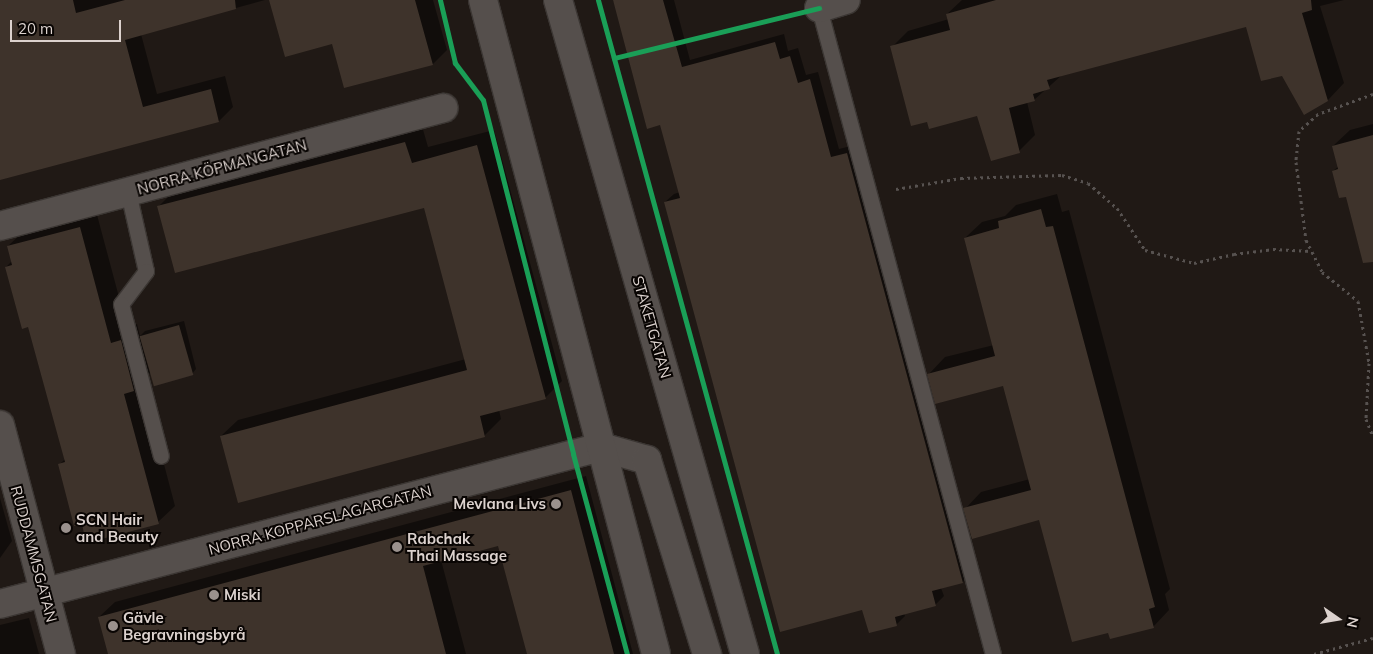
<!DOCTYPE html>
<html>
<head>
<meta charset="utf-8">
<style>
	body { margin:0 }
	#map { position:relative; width:1373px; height:654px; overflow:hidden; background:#201915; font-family:Mulish,sans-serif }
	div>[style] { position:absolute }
	.shadow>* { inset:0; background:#0007 }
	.building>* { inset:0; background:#3e332b; transform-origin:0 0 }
	.path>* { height:3px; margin-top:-1.5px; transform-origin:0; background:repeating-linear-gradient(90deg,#575250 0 2.5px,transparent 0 6.5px) }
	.roads { filter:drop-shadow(1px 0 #3b3633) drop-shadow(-1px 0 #3b3633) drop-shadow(0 1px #3b3633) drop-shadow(0 -1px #3b3633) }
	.service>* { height:15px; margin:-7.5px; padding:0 7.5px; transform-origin:7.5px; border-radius:7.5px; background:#554f4c }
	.minor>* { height:28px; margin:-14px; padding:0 14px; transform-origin:14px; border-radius:14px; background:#554f4c }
	.secondary>* { height:28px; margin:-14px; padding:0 14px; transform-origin:14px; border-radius:14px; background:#554f4c }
	.cycleway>* { height:5px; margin:-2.5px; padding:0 2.5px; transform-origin:2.5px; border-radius:2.5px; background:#1a9f57 }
	.dots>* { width:14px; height:14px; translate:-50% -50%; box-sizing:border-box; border:2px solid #090503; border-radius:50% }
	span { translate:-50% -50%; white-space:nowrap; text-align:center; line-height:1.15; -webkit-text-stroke:4px #090503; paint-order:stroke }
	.street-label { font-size:15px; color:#dcd2ce }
	.poi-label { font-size:15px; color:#dcd2ce; font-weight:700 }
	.right { translate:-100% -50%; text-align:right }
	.left { translate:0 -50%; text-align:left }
	.north { position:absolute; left:1313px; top:594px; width:50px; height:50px; -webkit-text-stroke:4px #090503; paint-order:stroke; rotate:103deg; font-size:14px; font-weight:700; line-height:20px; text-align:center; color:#dcd2ce }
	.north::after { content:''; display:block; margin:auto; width:18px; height:22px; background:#dcd2ce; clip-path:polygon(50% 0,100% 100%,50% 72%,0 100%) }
	.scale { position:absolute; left:10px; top:20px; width:111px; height:22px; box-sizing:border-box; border:2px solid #dcd2ce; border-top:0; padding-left:6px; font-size:15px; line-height:18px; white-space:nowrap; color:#dcd2ce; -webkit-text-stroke:4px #090503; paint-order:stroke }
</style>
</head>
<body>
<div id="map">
	<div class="shadow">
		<div style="clip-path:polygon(0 0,265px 0,141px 34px,157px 94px,225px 76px,233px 107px,219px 121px,0 178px)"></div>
		<div style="clip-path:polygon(270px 0,433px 0,447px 50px,433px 64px,333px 43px)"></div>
		<div style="clip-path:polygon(613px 0,674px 0,690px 60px,784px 34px,788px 51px,798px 48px,806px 75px,818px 72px,839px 149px,855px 145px,971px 573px,963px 582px,941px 588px,944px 596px,935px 605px,904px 613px,905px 616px,897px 624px,863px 609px,665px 202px,674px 194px,680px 192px,661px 124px)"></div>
		<div style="clip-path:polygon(962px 0,1344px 0,1320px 6px,1344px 83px,1328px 100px,1283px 74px,1247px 26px,1062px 75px,1034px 100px,1027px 102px,1035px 135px,1019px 151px,978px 115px,892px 47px,908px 31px,949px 19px,947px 14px)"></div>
		<div style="clip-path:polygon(1373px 124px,1373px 226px,1346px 196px,1333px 171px,1339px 166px,1333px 146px,1350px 130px)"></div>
		<div style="clip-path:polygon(422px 126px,428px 147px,494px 130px,562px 381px,545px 398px,499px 410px,501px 419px,484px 436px,221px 436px,238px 420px,466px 359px,425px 207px,158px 207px,175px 190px)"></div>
		<div style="clip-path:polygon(1057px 194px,1062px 212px,1069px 210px,1170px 589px,1165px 594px,1169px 610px,1153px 627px,1040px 519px,965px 509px,981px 492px,1030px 479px,1004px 384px,929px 374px,945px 357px,994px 345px,965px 238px,982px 222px,1005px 216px,1016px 205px)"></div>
		<div style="clip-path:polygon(96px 211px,127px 327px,137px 324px,140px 336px,145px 331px,184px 321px,196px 369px,192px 374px,150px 373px,142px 381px,175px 506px,158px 522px,83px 523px,59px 465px,65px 459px,29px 325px,6px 267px,12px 261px,8px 246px,25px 230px)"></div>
		<div style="clip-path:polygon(586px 476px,633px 654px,528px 654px,499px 544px,441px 560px,466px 654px,109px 654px,99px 617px,115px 602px)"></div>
		<div style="clip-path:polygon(0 498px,12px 541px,0 558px)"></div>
		<div style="clip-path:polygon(29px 618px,39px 654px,0 654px,0 625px)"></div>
	</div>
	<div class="building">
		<div style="clip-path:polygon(0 0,73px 0,76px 13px,125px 0,235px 0,236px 9px,125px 40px,143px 107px,211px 89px,219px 122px,0 180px)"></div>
		<div style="clip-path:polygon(269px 0,415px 0,433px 65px,344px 88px,332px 44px,285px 57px)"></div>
		<div style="clip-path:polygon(613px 0,663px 0,682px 67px,775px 42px,780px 59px,790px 56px,798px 83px,810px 79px,831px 157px,847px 153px,963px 583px,932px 591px,936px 606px,895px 617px,897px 626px,869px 633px,862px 610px,780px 632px,664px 202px,680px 198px,660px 125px,647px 129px)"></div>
		<div style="clip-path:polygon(996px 0,1311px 0,1312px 10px,1302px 13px,1328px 101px,1304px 115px,1282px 76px,1261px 81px,1246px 27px,1047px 80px,1050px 89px,1033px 94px,1035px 101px,1009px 108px,1020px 153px,991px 161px,977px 116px,929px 129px,927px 122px,911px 126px,890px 46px,950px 30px,946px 14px)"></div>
		<div style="clip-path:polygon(1373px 135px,1373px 262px,1363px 263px,1346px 197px,1339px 198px,1332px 171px,1338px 169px,1332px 146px)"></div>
		<div style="clip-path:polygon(405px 142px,412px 163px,477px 145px,546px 399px,480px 416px,485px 437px,238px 503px,220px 436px,467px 370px,424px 208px,175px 273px,157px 206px)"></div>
		<div style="clip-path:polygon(1041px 209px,1046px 227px,1053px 226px,1155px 607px,1149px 609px,1154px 628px,1110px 639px,1108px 633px,1072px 642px,1039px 520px,972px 539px,963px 508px,1031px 490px,1003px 386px,935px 404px,927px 374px,995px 356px,964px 238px,999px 228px,998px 221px)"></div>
		<div style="clip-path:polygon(80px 227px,111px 343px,121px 340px,134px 391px,124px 394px,159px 524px,86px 543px,82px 524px,74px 526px,58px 464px,65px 462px,28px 327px,22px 329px,5px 267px,12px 265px,7px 246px)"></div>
		<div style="left:179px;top:325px;width:52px;height:41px;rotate:74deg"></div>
		<div style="clip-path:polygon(571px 490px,614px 654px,527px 654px,498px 546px,423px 566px,446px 654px,108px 654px,98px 617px)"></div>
	</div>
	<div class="path">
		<div style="left:1373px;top:94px;width:59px;rotate:160deg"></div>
		<div style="left:1318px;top:114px;width:25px;rotate:138deg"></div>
		<div style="left:1299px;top:131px;width:31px;rotate:96deg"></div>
		<div style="left:1296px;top:162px;width:79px;rotate:82.7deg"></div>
		<div style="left:1306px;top:240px;width:36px;rotate:63deg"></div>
		<div style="left:1322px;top:272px;width:46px;rotate:38.9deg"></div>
		<div style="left:1358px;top:301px;width:63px;rotate:79.9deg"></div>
		<div style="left:1369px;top:363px;width:56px;rotate:93.1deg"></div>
		<div style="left:1366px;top:419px;width:18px;rotate:68deg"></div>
		<div style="left:896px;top:189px;width:66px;rotate:-9.6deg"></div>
		<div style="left:961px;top:178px;width:101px;rotate:-1.7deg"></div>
		<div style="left:1062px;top:175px;width:27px;rotate:17deg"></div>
		<div style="left:1088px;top:183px;width:38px;rotate:41deg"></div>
		<div style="left:1117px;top:208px;width:50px;rotate:56.3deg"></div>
		<div style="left:1145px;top:250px;width:51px;rotate:14.9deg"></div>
		<div style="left:1194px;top:263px;width:41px;rotate:-12.7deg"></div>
		<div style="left:1234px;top:254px;width:39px;rotate:-7deg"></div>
		<div style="left:1273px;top:249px;width:38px;rotate:3deg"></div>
		<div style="left:1314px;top:654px;width:61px;rotate:-15.2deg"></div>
	</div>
	<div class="roads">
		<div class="service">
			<div style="left:819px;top:8px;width:669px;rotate:74.93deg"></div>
			<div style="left:128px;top:192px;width:81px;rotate:77.2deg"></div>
			<div style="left:146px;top:271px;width:41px;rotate:127.1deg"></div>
			<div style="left:121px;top:304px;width:157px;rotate:75.3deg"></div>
		</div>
		<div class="minor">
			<div style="left:819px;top:8px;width:28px;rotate:-17deg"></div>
			<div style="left:0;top:226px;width:459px;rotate:-14.9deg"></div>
			<div style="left:0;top:425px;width:237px;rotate:75.1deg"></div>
			<div style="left:0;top:604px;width:621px;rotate:-14.64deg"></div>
			<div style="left:601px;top:447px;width:48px;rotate:15.8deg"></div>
			<div style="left:647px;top:460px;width:203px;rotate:72.8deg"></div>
		</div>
		<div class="secondary">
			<div style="left:483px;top:0;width:676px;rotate:75.18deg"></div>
			<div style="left:558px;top:0;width:680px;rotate:74.04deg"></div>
		</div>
	</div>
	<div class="cycleway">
		<div style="left:440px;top:0;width:65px;rotate:76.6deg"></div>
		<div style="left:455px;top:63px;width:46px;rotate:52.9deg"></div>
		<div style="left:483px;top:100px;width:365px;rotate:75.7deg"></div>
		<div style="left:573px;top:454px;width:207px;rotate:74.9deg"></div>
		<div style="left:598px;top:0;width:678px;rotate:74.69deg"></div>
		<div style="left:614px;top:58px;width:211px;rotate:-13.7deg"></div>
	</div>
	<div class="dots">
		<div style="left:556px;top:504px;background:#9a918d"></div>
		<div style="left:66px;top:528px;background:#9a918d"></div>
		<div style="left:397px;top:547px;background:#9a918d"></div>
		<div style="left:214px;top:595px;background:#9a918d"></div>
		<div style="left:113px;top:626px;background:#9a918d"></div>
	</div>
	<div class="street-label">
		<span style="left:222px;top:167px;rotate:-15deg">NORRA KÖPMANGATAN</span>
		<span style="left:652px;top:327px;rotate:74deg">STAKETGATAN</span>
		<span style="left:320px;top:520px;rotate:-15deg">NORRA KOPPARSLAGARGATAN</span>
		<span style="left:34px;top:554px;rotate:75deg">RUDDAMMSGATAN</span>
	</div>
	<div class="poi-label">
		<span class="right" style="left:546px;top:504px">Mevlana Livs</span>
		<span class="left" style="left:76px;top:528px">SCN Hair<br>and Beauty</span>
		<span class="left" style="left:407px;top:547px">Rabchak<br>Thai Massage</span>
		<span class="left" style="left:224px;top:595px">Miski</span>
		<span class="left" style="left:123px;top:626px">Gävle<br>Begravningsbyrå</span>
	</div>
	<div class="north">N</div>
	<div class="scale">20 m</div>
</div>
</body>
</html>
